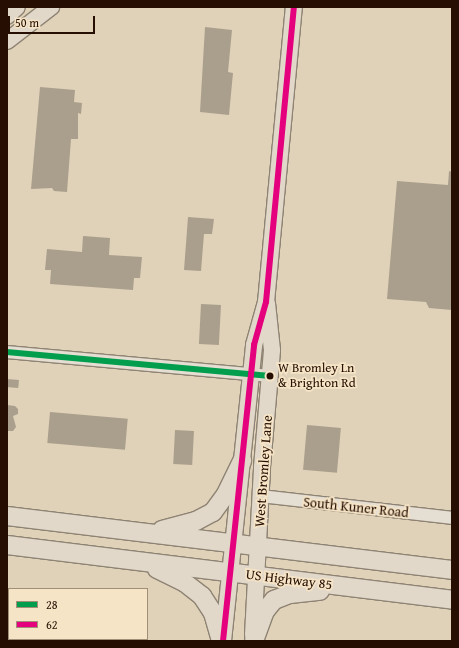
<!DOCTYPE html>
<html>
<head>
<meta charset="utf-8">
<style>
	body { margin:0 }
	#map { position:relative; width:459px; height:648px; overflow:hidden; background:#e0d2b8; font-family:"Gentium Book Plus",serif }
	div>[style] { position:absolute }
	.building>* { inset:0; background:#aa9f8d; transform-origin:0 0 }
	.roads { filter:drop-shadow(1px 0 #8e8373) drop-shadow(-1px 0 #8e8373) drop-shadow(0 1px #8e8373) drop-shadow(0 -1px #8e8373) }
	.minor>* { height:12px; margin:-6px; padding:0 6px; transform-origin:6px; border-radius:6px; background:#e5ded2 }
	.major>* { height:16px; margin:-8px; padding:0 8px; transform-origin:8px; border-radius:8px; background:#e1d8ca }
	.highway>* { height:18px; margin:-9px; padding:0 9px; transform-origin:9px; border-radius:9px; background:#e1d8ca }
	.bus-1>* { height:6px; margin:-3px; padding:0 3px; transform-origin:3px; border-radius:3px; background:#029e4d }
	.bus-2>* { height:6px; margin:-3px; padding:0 3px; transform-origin:3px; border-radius:3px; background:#e5007d }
	.dots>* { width:11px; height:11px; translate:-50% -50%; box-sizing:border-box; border:2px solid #f6e4c6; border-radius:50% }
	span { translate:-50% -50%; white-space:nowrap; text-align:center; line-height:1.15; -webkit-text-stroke:3.5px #f6e4c6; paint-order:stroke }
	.bus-label { font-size:13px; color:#260f02 }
	.left { translate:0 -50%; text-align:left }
	.street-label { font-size:14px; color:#260f02 }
	.frame { position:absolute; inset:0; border:8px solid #260f02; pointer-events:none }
	.legend { position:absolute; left:8px; top:588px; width:140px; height:52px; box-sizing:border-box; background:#f6e4c6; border:1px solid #a38f78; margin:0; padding:5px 7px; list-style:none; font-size:12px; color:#260f02 }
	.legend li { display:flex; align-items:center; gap:8px; height:20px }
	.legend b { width:20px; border:1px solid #a38f78 }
	.scale { position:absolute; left:8px; top:16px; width:87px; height:18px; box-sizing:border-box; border:2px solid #260f02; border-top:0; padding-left:5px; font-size:12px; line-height:14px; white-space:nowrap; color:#260f02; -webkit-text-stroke:3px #f6e4c6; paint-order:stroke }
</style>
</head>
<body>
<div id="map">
	<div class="building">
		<div style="clip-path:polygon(205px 27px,232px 30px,228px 72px,233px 73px,229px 115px,200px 112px)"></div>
		<div style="clip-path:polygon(40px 87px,75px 90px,74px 102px,82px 103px,81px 114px,78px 113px,78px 139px,71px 139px,67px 192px,54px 191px,52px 188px,31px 189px)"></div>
		<div style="clip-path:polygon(449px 171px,452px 172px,452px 310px,429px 308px,426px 302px,387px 299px,397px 181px,448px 185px)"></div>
		<div style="clip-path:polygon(188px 217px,214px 219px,212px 234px,204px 234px,201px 271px,184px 270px)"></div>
		<div style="clip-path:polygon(83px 236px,110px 238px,109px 255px,142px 257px,140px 278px,134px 278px,133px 290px,50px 284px,51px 270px,45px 270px,47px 249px,82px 252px)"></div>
		<div style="left:201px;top:304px;width:20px;height:40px;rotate:3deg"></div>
		<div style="left:7px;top:379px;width:12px;height:8px;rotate:5deg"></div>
		<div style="clip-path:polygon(7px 405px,15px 406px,18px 409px,18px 414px,13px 416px,16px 427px,13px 431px,7px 431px)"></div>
		<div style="left:50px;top:412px;width:78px;height:31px;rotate:5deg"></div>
		<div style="left:307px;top:425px;width:34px;height:45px;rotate:5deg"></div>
		<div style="left:175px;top:430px;width:19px;height:34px;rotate:3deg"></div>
		<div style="clip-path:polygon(7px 637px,9px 639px,32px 641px,7px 641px)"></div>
		<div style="clip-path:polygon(98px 639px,134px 639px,97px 641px)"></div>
	</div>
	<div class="roads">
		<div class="minor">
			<div style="left:7px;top:352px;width:264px;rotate:5.2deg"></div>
			<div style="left:260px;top:496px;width:193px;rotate:6.5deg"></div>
		</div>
		<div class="major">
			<div style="left:7px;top:16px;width:13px;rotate:-42deg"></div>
			<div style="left:7px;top:41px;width:56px;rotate:-37.7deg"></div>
			<div style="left:253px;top:635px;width:168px;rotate:-86.9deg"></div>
			<div style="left:262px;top:467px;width:117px;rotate:-85.1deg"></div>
			<div style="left:272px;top:350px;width:47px;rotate:-96.1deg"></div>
			<div style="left:223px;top:641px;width:298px;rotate:-84deg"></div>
			<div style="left:254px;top:345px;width:45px;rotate:-74.4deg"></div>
			<div style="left:266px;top:302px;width:296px;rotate:-84.6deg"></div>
		</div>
		<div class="highway">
			<div style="left:7px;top:516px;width:448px;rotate:6.9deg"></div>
			<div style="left:162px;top:530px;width:35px;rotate:-15deg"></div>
			<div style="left:196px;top:521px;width:19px;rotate:-28deg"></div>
			<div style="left:213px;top:512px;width:22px;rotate:-54deg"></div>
			<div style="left:226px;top:494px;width:37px;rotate:-64deg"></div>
			<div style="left:7px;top:545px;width:448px;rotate:7deg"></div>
			<div style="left:157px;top:569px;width:30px;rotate:26deg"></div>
			<div style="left:184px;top:582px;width:23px;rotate:38deg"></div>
			<div style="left:202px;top:596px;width:20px;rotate:57deg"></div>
			<div style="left:213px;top:613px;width:29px;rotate:74deg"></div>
			<div style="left:254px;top:641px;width:32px;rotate:-70deg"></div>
			<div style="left:265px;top:611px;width:14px;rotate:-51deg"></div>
			<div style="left:274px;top:600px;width:17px;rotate:-21deg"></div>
			<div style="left:290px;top:594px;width:30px;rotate:-6deg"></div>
		</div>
	</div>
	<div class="bus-1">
		<div style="left:7px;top:352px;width:264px;rotate:5.2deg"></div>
	</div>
	<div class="bus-2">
		<div style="left:223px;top:641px;width:298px;rotate:-84deg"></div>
		<div style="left:254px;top:345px;width:45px;rotate:-74.4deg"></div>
		<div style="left:266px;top:302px;width:296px;rotate:-84.6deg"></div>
	</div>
	<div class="dots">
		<div style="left:270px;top:376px;background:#260f02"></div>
	</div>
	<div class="bus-label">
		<span class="left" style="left:278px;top:376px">W Bromley Ln<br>&amp; Brighton Rd</span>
	</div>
	<div class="street-label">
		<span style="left:263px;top:471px;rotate:-86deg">West Bromley Lane</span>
		<span style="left:356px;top:507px;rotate:6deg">South Kuner Road</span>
		<span style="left:289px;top:579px;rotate:7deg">US Highway 85</span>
	</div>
	<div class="frame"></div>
	<ul class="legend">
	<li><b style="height:5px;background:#029e4d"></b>28</li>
	<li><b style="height:5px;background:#e5007d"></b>62</li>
	</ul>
	<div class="scale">50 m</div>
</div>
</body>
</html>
